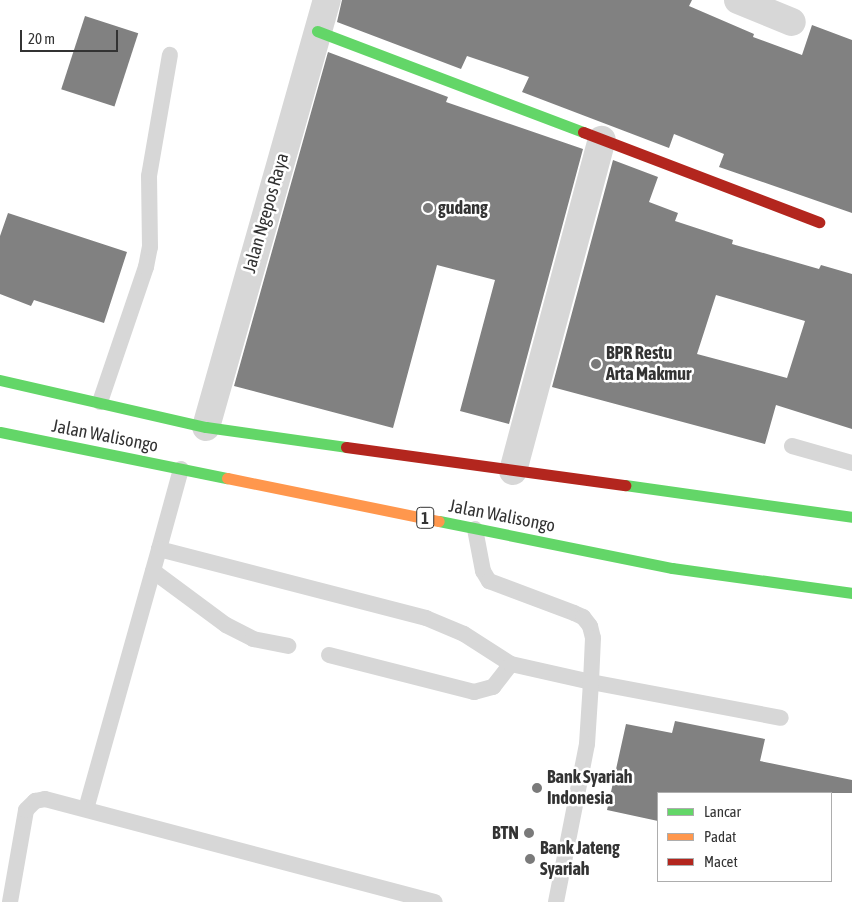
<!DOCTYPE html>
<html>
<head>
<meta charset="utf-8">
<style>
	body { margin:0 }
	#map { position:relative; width:852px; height:902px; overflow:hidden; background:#fff; font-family:"Asap Condensed",sans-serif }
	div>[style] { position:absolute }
	.building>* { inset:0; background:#818181; transform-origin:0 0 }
	.lane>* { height:16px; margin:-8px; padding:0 8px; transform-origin:8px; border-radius:8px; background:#d7d7d7 }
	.street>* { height:28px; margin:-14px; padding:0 14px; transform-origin:14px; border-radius:14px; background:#d7d7d7 }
	.fast>* { height:11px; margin:-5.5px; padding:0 5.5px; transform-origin:5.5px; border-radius:5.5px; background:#63d668 }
	.slow>* { height:11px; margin:-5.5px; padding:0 5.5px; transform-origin:5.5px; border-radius:5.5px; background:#ff974d }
	.jam>* { height:11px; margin:-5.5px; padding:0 5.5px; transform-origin:5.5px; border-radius:5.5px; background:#b3261e }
	.dots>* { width:14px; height:14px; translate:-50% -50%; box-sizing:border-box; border:2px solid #fff; border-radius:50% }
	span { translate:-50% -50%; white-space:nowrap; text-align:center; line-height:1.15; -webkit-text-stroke:5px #fff; paint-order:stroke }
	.shield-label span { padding:1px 4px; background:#fff; border:1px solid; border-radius:4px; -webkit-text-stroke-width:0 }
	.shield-label { font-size:16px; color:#333; font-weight:700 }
	.poi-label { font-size:18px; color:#333; font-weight:700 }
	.left { translate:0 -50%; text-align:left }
	.right { translate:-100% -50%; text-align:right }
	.street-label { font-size:18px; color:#333 }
	.legend { position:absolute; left:657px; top:792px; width:175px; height:90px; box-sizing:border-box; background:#fff; border:1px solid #adadad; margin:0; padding:6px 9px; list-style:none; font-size:15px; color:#333 }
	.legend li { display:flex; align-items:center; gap:10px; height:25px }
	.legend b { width:25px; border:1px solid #adadad }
	.scale { position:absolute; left:20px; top:30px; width:98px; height:22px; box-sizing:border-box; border:2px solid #333; border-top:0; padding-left:6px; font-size:15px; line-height:18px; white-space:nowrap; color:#333; -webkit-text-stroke:4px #fff; paint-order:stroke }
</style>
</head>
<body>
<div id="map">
	<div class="building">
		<div style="clip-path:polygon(342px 0,692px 0,689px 6px,754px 34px,753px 37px,802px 55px,812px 25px,852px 40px,852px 213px,719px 167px,724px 154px,674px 134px,669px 148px,522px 92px,529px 77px,467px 56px,461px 69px,337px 22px)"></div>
		<div style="left:85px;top:16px;width:56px;height:77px;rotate:18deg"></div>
		<div style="clip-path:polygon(328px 52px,448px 97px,446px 102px,583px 149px,509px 424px,460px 411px,495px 280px,437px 265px,393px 428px,234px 386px)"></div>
		<div style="clip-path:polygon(evenodd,613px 160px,658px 177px,649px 202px,678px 213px,675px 221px,733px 240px,732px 244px,819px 269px,821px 265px,852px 274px,852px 429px,776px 405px,765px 444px,552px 387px,613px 160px,716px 295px,805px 321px,787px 378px,697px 354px,716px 295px)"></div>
		<div style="clip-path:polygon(8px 213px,127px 252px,104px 323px,34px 300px,31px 306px,0 294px,0 236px)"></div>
		<div style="clip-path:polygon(675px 721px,765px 739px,760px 761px,852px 780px,852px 793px,658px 793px,658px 821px,607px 810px,626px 724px,672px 733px)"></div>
	</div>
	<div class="lane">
		<div style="left:100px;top:402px;width:143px;rotate:-71.2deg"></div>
		<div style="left:146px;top:267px;width:20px;rotate:-79deg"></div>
		<div style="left:150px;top:247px;width:71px;rotate:-90.8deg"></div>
		<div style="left:149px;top:176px;width:123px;rotate:-80.2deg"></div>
		<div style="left:792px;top:446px;width:62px;rotate:15.8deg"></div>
		<div style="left:475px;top:529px;width:43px;rotate:79.2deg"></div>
		<div style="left:483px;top:571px;width:12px;rotate:59deg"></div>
		<div style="left:489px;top:581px;width:91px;rotate:20.6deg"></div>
		<div style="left:574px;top:613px;width:10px;rotate:24deg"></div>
		<div style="left:583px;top:617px;width:11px;rotate:52deg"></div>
		<div style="left:590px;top:626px;width:12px;rotate:76deg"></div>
		<div style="left:593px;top:638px;width:44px;rotate:92.6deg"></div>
		<div style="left:591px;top:682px;width:193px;rotate:10.7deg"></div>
		<div style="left:159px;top:549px;width:83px;rotate:-74.6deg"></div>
		<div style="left:153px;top:571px;width:91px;rotate:36.5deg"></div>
		<div style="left:226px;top:625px;width:30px;rotate:27deg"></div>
		<div style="left:253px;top:639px;width:36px;rotate:11deg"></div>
		<div style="left:329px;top:655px;width:150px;rotate:14.3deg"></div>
		<div style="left:474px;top:692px;width:20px;rotate:-15deg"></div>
		<div style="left:493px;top:687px;width:29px;rotate:-52deg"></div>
		<div style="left:86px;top:809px;width:270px;rotate:-74.3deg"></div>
		<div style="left:159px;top:549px;width:276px;rotate:14.5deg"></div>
		<div style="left:426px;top:618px;width:41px;rotate:22.8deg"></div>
		<div style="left:464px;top:634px;width:56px;rotate:32.6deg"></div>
		<div style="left:511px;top:664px;width:82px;rotate:12.7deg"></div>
		<div style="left:591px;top:682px;width:62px;rotate:93.7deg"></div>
		<div style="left:587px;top:744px;width:161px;rotate:101.1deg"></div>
		<div style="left:10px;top:902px;width:93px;rotate:-80.1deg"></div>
		<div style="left:26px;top:810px;width:13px;rotate:-45deg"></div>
		<div style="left:35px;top:801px;width:10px;rotate:-11deg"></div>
		<div style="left:45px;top:799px;width:403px;rotate:14.8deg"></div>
	</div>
	<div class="street">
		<div style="left:738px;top:0;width:58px;rotate:22.2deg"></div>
		<div style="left:206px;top:427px;width:444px;rotate:-74.2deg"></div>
		<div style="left:513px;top:471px;width:343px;rotate:-75deg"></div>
	</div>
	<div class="fast">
		<div style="left:317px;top:31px;width:285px;rotate:20.8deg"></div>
		<div style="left:0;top:380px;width:211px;rotate:12.9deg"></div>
		<div style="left:206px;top:427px;width:141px;rotate:8.1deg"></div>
		<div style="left:0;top:432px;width:232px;rotate:11.5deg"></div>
		<div style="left:625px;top:485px;width:229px;rotate:8deg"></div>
		<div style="left:439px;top:521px;width:238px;rotate:11.4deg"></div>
		<div style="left:672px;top:568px;width:182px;rotate:7.9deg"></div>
	</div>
	<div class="slow">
		<div style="left:227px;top:478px;width:216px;rotate:11.5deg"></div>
	</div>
	<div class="jam">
		<div style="left:583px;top:132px;width:253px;rotate:20.9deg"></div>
		<div style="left:346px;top:447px;width:282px;rotate:7.8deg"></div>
	</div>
	<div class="dots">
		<div style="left:428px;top:208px;background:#7a7a7a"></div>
		<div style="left:596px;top:364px;background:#7a7a7a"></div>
		<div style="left:537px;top:788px;background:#7a7a7a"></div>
		<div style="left:529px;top:833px;background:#7a7a7a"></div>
		<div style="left:530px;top:859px;background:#7a7a7a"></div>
	</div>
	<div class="shield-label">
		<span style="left:425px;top:518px">1</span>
	</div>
	<div class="poi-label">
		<span class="left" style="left:438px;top:208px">gudang</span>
		<span class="left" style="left:606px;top:364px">BPR Restu<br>Arta Makmur</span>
		<span class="left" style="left:547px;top:788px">Bank Syariah<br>Indonesia</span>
		<span class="right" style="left:519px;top:833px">BTN</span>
		<span class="left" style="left:540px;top:859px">Bank Jateng<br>Syariah</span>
	</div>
	<div class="street-label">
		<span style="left:266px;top:213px;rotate:-74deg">Jalan Ngepos Raya</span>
		<span style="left:105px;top:436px;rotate:11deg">Jalan Walisongo</span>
		<span style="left:502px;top:516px;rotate:11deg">Jalan Walisongo</span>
	</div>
	<ul class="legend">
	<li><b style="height:6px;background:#63d668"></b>Lancar</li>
	<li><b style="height:6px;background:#ff974d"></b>Padat</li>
	<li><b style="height:6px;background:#b3261e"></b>Macet</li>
	</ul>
	<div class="scale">20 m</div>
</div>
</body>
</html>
